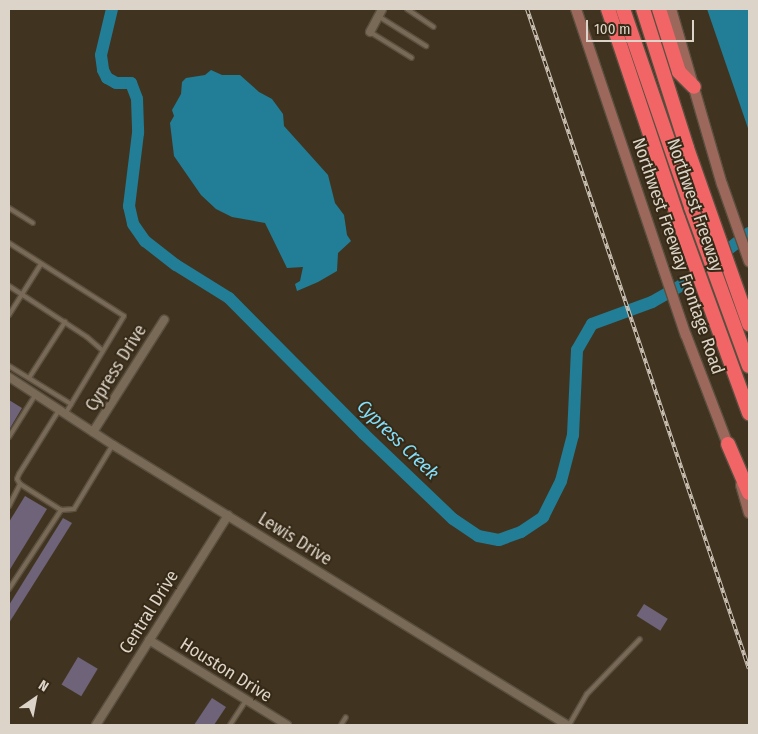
<!DOCTYPE html>
<html>
<head>
<meta charset="utf-8">
<style>
	body { margin:0 }
	#map { position:relative; width:758px; height:734px; overflow:hidden; background:#403421; font-family:"Fira Sans Condensed",sans-serif }
	div>[style] { position:absolute }
	.water>* { inset:0; background:#227e96 }
	.river>* { height:12px; margin:-6px; padding:0 6px; transform-origin:6px; border-radius:6px; background:#227e96 }
	.building>* { inset:0; background:#6e6378; transform-origin:0 0 }
	.roads { filter:drop-shadow(1px 0 #5a4f3f) drop-shadow(-1px 0 #5a4f3f) drop-shadow(0 1px #5a4f3f) drop-shadow(0 -1px #5a4f3f) }
	.lane>* { height:4px; margin:-2px; padding:0 2px; transform-origin:2px; border-radius:2px; background:#786a56 }
	.street>* { height:8px; margin:-4px; padding:0 4px; transform-origin:4px; border-radius:4px; background:#786a56 }
	.secondary>* { height:10px; margin:-5px; padding:0 5px; transform-origin:5px; border-radius:5px; background:#9c685b }
	.highway>* { height:14px; margin:-7px; padding:0 7px; transform-origin:7px; border-radius:7px; background:#f16567 }
	.rail>* { height:4px; margin-top:-2px; transform-origin:0; background:repeating-linear-gradient(90deg,#362a17 0 5.5px,#ccc3b7 0 11px); box-sizing:border-box; border-block:1px solid #ccc3b7 }
	span { translate:-50% -50%; white-space:nowrap; text-align:center; line-height:1.15; -webkit-text-stroke:4px #362a17; paint-order:stroke }
	.street-label { font-size:18px; color:#dcd4c9 }
	.water-label { font-size:19px; color:#82defa; font-style:italic }
	.frame { position:absolute; inset:0; border:10px solid #dcd4c9; pointer-events:none }
	.north { position:absolute; left:10px; top:674px; width:50px; height:50px; -webkit-text-stroke:4px #362a17; paint-order:stroke; rotate:33deg; font-size:14px; font-weight:700; line-height:20px; text-align:center; color:#dcd4c9 }
	.north::after { content:''; display:block; margin:auto; width:18px; height:22px; background:#dcd4c9; clip-path:polygon(50% 0,100% 100%,50% 72%,0 100%) }
	.scale { position:absolute; left:586px; top:20px; width:108px; height:22px; box-sizing:border-box; border:2px solid #dcd4c9; border-top:0; padding-left:6px; font-size:15px; line-height:18px; white-space:nowrap; color:#dcd4c9; -webkit-text-stroke:4px #362a17; paint-order:stroke }
</style>
</head>
<body>
<div id="map">
	<div class="water">
		<div style="clip-path:polygon(707px 9px,749px 9px,749px 131px)"></div>
		<div style="clip-path:polygon(211px 70px,222px 75px,240px 75px,259px 92px,272px 99px,283px 114px,284px 126px,328px 175px,335px 203px,344px 215px,347px 235px,351px 241px,338px 253px,337px 271px,318px 282px,297px 291px,295px 284px,300px 281px,303px 267px,287px 268px,265px 223px,232px 217px,216px 209px,201px 195px,174px 156px,170px 123px,174px 116px,172px 110px,181px 94px,182px 82px,186px 78px,205px 75px)"></div>
	</div>
	<div class="river">
		<div style="left:112px;top:9px;width:47px;rotate:103.4deg"></div>
		<div style="left:101px;top:55px;width:15px;rotate:82deg"></div>
		<div style="left:103px;top:70px;width:9px;rotate:63deg"></div>
		<div style="left:107px;top:78px;width:10px;rotate:29deg"></div>
		<div style="left:116px;top:83px;width:15px"></div>
		<div style="left:131px;top:83px;width:17px;rotate:69deg"></div>
		<div style="left:137px;top:99px;width:34px;rotate:88deg"></div>
		<div style="left:138px;top:133px;width:74px;rotate:97deg"></div>
		<div style="left:129px;top:206px;width:18px;rotate:77deg"></div>
		<div style="left:133px;top:224px;width:21px;rotate:55deg"></div>
		<div style="left:145px;top:241px;width:39px;rotate:38deg"></div>
		<div style="left:176px;top:265px;width:62px;rotate:31.9deg"></div>
		<div style="left:229px;top:298px;width:192px;rotate:45.2deg"></div>
		<div style="left:364px;top:434px;width:123px;rotate:43.7deg"></div>
		<div style="left:453px;top:519px;width:30px;rotate:34deg"></div>
		<div style="left:478px;top:536px;width:21px;rotate:11deg"></div>
		<div style="left:499px;top:540px;width:23px;rotate:-20deg"></div>
		<div style="left:521px;top:532px;width:27px;rotate:-34deg"></div>
		<div style="left:543px;top:517px;width:40px;rotate:-63.4deg"></div>
		<div style="left:561px;top:481px;width:48px;rotate:-75.4deg"></div>
		<div style="left:573px;top:435px;width:85px;rotate:-87.3deg"></div>
		<div style="left:577px;top:350px;width:30px;rotate:-60deg"></div>
		<div style="left:592px;top:324px;width:64px;rotate:-20.1deg"></div>
		<div style="left:652px;top:302px;width:40px;rotate:-29.7deg"></div>
		<div style="left:687px;top:282px;width:79px;rotate:-38.3deg"></div>
	</div>
	<div class="building">
		<div style="clip-path:polygon(9px 400px,22px 408px,9px 430px)"></div>
		<div style="clip-path:polygon(25px 496px,47px 509px,9px 571px,9px 522px)"></div>
		<div style="clip-path:polygon(63px 518px,72px 523px,9px 623px,9px 605px)"></div>
		<div style="left:644px;top:604px;width:28px;height:14px;rotate:32deg"></div>
		<div style="left:78px;top:657px;width:23px;height:32px;rotate:31deg"></div>
		<div style="clip-path:polygon(212px 698px,226px 707px,214px 725px,194px 725px)"></div>
	</div>
	<div class="roads">
		<div class="lane">
			<div style="left:407px;top:9px;width:32px;rotate:34deg"></div>
			<div style="left:378px;top:16px;width:57px;rotate:32deg"></div>
			<div style="left:370px;top:32px;width:49px;rotate:31.8deg"></div>
			<div style="left:9px;top:208px;width:28px;rotate:32deg"></div>
			<div style="left:9px;top:243px;width:136px;rotate:32.4deg"></div>
			<div style="left:124px;top:316px;width:114px;rotate:121deg"></div>
			<div style="left:9px;top:286px;width:93px;rotate:33.2deg"></div>
			<div style="left:87px;top:337px;width:21px;rotate:41deg"></div>
			<div style="left:9px;top:315px;width:60px;rotate:-57.9deg"></div>
			<div style="left:9px;top:366px;width:73px;rotate:31.5deg"></div>
			<div style="left:29px;top:378px;width:67px;rotate:-57.3deg"></div>
			<div style="left:59px;top:410px;width:75px;rotate:122deg"></div>
			<div style="left:19px;top:474px;width:5px;rotate:112deg"></div>
			<div style="left:17px;top:479px;width:6px;rotate:59deg"></div>
			<div style="left:20px;top:484px;width:49px;rotate:32.4deg"></div>
			<div style="left:61px;top:510px;width:13px;rotate:-4deg"></div>
			<div style="left:74px;top:509px;width:74px;rotate:-58.9deg"></div>
			<div style="left:9px;top:437px;width:51px;rotate:-57.9deg"></div>
			<div style="left:9px;top:506px;width:25px;rotate:-63deg"></div>
			<div style="left:9px;top:589px;width:95px;rotate:-56.6deg"></div>
			<div style="left:230px;top:725px;width:30px;rotate:-57deg"></div>
			<div style="left:341px;top:725px;width:9px;rotate:-58deg"></div>
			<div style="left:569px;top:725px;width:36px;rotate:-60deg"></div>
			<div style="left:587px;top:694px;width:76px;rotate:-46.1deg"></div>
		</div>
		<div class="street">
			<div style="left:370px;top:32px;width:26px;rotate:-62deg"></div>
			<div style="left:9px;top:377px;width:124px;rotate:33.2deg"></div>
			<div style="left:113px;top:445px;width:533px;rotate:31.66deg"></div>
			<div style="left:93px;top:432px;width:133px;rotate:-57.6deg"></div>
			<div style="left:149px;top:640px;width:162px;rotate:31.6deg"></div>
			<div style="left:96px;top:725px;width:248px;rotate:-57.8deg"></div>
		</div>
		<div class="secondary">
			<div style="left:576px;top:9px;width:344px;rotate:71.4deg"></div>
			<div style="left:686px;top:335px;width:123px;rotate:69.1deg"></div>
			<div style="left:671px;top:9px;width:182px;rotate:73.8deg"></div>
			<div style="left:722px;top:184px;width:82px;rotate:70.7deg"></div>
			<div style="left:741px;top:485px;width:29px;rotate:74deg"></div>
		</div>
		<div class="highway">
			<div style="left:608px;top:9px;width:220px;rotate:71.5deg"></div>
			<div style="left:678px;top:218px;width:208px;rotate:70deg"></div>
			<div style="left:623px;top:9px;width:209px;rotate:71deg"></div>
			<div style="left:691px;top:207px;width:169px;rotate:70deg"></div>
			<div style="left:643px;top:9px;width:146px;rotate:72.4deg"></div>
			<div style="left:687px;top:148px;width:187px;rotate:70.6deg"></div>
			<div style="left:659px;top:9px;width:66px;rotate:72.4deg"></div>
			<div style="left:679px;top:72px;width:21px;rotate:45deg"></div>
			<div style="left:728px;top:444px;width:53px;rotate:66.8deg"></div>
		</div>
	</div>
	<div class="rail">
		<div style="left:527px;top:9px;width:696px;rotate:71.41deg"></div>
	</div>
	<div class="street-label">
		<span style="left:695px;top:205px;rotate:71deg">Northwest Freeway</span>
		<span style="left:678px;top:256px;rotate:71deg">Northwest Freeway Frontage Road</span>
		<span style="left:116px;top:368px;rotate:-58deg">Cypress Drive</span>
		<span style="left:295px;top:539px;rotate:32deg">Lewis Drive</span>
		<span style="left:149px;top:612px;rotate:-58deg">Central Drive</span>
		<span style="left:226px;top:670px;rotate:32deg">Houston Drive</span>
	</div>
	<div class="water-label">
		<span style="left:398px;top:440px;rotate:44deg">Cypress Creek</span>
	</div>
	<div class="frame"></div>
	<div class="north">N</div>
	<div class="scale">100 m</div>
</div>
</body>
</html>
